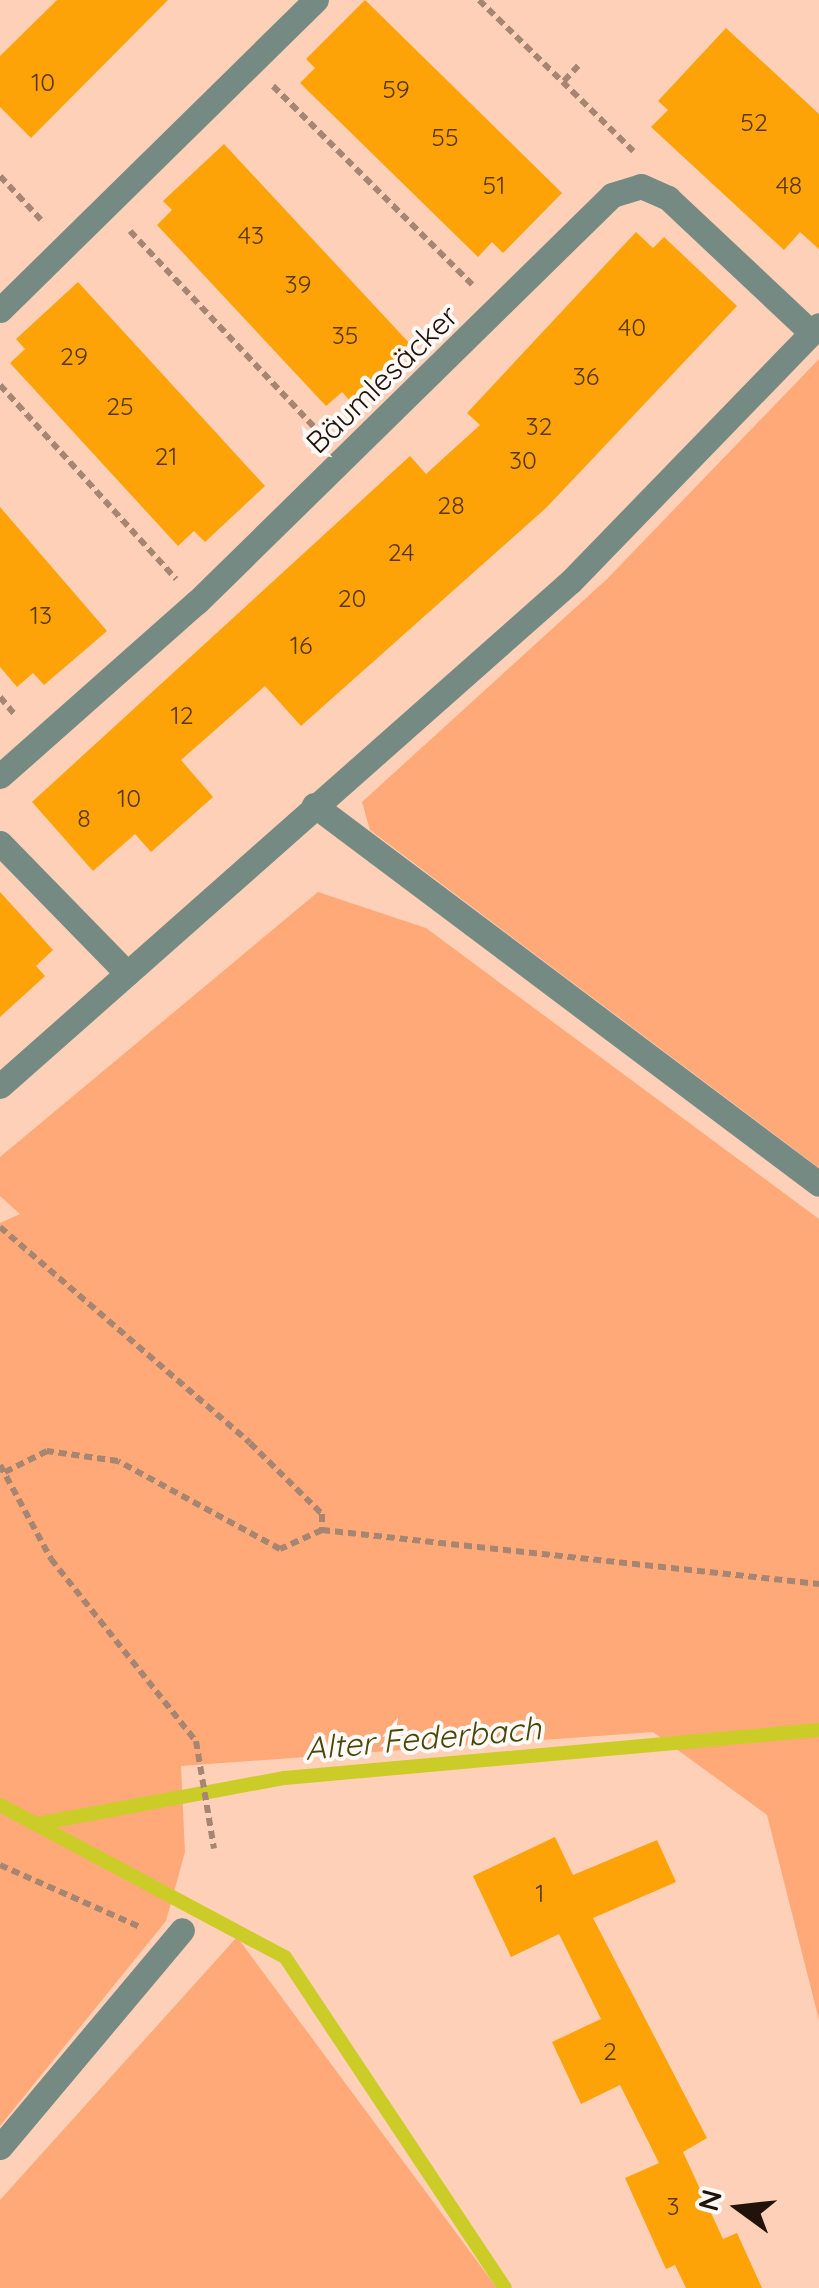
<!DOCTYPE html>
<html>
<head>
<meta charset="utf-8">
<style>
	body { margin:0 }
	#map { position:relative; width:819px; height:2288px; overflow:hidden; background:#fdd0b7; font-family:Quicksand,sans-serif }
	div>[style] { position:absolute }
	.green>* { inset:0; background:#ffa978 }
	.stream>* { height:14px; margin:-7px; padding:0 7px; transform-origin:7px; border-radius:7px; background:#cbcc27 }
	.building>* { inset:0; background:#fda308 }
	.path>* { height:6px; margin-top:-3px; transform-origin:0; background:repeating-linear-gradient(90deg,#a68572 0 8px,transparent 0 13px) }
	.minor>* { height:25px; margin:-12.5px; padding:0 12.5px; transform-origin:12.5px; border-radius:12.5px; background:#758a82 }
	span { translate:-50% -50%; white-space:nowrap; text-align:center; line-height:1.15; -webkit-text-stroke:8px #fffaf8; paint-order:stroke }
	.number-label { font-size:25px; color:#59370a }
	.number-label span { -webkit-text-stroke-width:0 }
	.street-label { font-size:30px; color:#22130a }
	.water-label { font-size:32px; color:#474707; font-style:italic }
	.north { position:absolute; left:689px; top:2158px; width:100px; height:100px; -webkit-text-stroke:8px #fffaf8; paint-order:stroke; rotate:285deg; font-size:28px; font-weight:700; line-height:40px; text-align:center; color:#22130a }
	.north::after { content:''; display:block; margin:auto; width:35px; height:45px; background:#22130a; clip-path:polygon(50% 0,100% 100%,50% 72%,0 100%) }
</style>
</head>
<body>
<div id="map">
	<div class="green">
		<div style="clip-path:polygon(819px 359px,819px 1168px,370px 830px,362px 802px,607px 579px)"></div>
		<div style="clip-path:polygon(318px 892px,426px 928px,819px 1219px,819px 2020px,767px 1815px,653px 1732px,181px 1766px,185px 1852px,166px 1921px,0 2126px,0 1223px,20px 1214px,0 1196px,0 1157px)"></div>
		<div style="clip-path:polygon(237px 1937px,497px 2288px,0 2288px,0 2200px)"></div>
	</div>
	<div class="stream">
		<div style="left:0;top:1805px;width:323px;rotate:28.1deg"></div>
		<div style="left:285px;top:1957px;width:397px;rotate:56.4deg"></div>
		<div style="left:36px;top:1824px;width:253px;rotate:-10.5deg"></div>
		<div style="left:285px;top:1778px;width:536px;rotate:-5.14deg"></div>
	</div>
	<div class="building">
		<div style="clip-path:polygon(57px 0,168px 0,31px 138px,0 107px,0 56px)"></div>
		<div style="clip-path:polygon(365px 0,562px 193px,503px 253px,492px 242px,478px 257px,300px 83px,315px 68px,306px 59px)"></div>
		<div style="clip-path:polygon(726px 28px,819px 114px,819px 249px,800px 232px,784px 250px,651px 127px,668px 110px,658px 101px)"></div>
		<div style="clip-path:polygon(224px 144px,412px 346px,352px 403px,342px 392px,326px 406px,157px 225px,172px 210px,163px 201px)"></div>
		<div style="clip-path:polygon(636px 232px,653px 248px,664px 237px,737px 306px,546px 508px,301px 726px,265px 686px,181px 760px,213px 797px,151px 852px,135px 834px,93px 871px,32px 802px,410px 456px,426px 474px,480px 425px,467px 413px)"></div>
		<div style="clip-path:polygon(78px 282px,265px 486px,205px 542px,194px 531px,178px 546px,10px 363px,25px 349px,16px 339px)"></div>
		<div style="clip-path:polygon(0 507px,107px 631px,44px 685px,33px 673px,17px 687px,0 667px)"></div>
		<div style="clip-path:polygon(0 892px,53px 950px,36px 966px,45px 976px,0 1017px)"></div>
		<div style="clip-path:polygon(555px 1837px,573px 1875px,657px 1840px,676px 1882px,593px 1918px,707px 2138px,683px 2152px,723px 2239px,737px 2233px,762px 2288px,686px 2288px,675px 2265px,666px 2269px,625px 2178px,659px 2163px,620px 2085px,581px 2104px,552px 2042px,601px 2019px,559px 1934px,511px 1957px,473px 1876px)"></div>
	</div>
	<div class="path">
		<div style="left:479px;top:0;width:216px;rotate:44.4deg"></div>
		<div style="left:564px;top:81px;width:21px;rotate:-47deg"></div>
		<div style="left:273px;top:86px;width:282px;rotate:44.9deg"></div>
		<div style="left:0;top:176px;width:64px;rotate:46.9deg"></div>
		<div style="left:130px;top:231px;width:277px;rotate:46.8deg"></div>
		<div style="left:0;top:385px;width:262px;rotate:47.8deg"></div>
		<div style="left:0;top:697px;width:23px;rotate:50deg"></div>
		<div style="left:0;top:1227px;width:330px;rotate:40.8deg"></div>
		<div style="left:250px;top:1443px;width:101px;rotate:44.6deg"></div>
		<div style="left:322px;top:1514px;width:16px;rotate:90deg"></div>
		<div style="left:322px;top:1530px;width:46px;rotate:155.7deg"></div>
		<div style="left:280px;top:1549px;width:184px;rotate:-151.5deg"></div>
		<div style="left:118px;top:1461px;width:72px;rotate:-172deg"></div>
		<div style="left:47px;top:1451px;width:49px;rotate:153.4deg"></div>
		<div style="left:0;top:1465px;width:107px;rotate:61.5deg"></div>
		<div style="left:51px;top:1559px;width:233px;rotate:51.5deg"></div>
		<div style="left:196px;top:1741px;width:109px;rotate:80.5deg"></div>
		<div style="left:322px;top:1530px;width:500px;rotate:6.2deg"></div>
		<div style="left:0;top:1865px;width:155px;rotate:23.9deg"></div>
	</div>
	<div class="minor">
		<div style="left:0;top:310px;width:443px;rotate:-44.5deg"></div>
		<div style="left:0;top:776px;width:263px;rotate:-41.5deg"></div>
		<div style="left:197px;top:602px;width:581px;rotate:-44.44deg"></div>
		<div style="left:612px;top:195px;width:30px;rotate:-17deg"></div>
		<div style="left:641px;top:186px;width:30px;rotate:24deg"></div>
		<div style="left:668px;top:198px;width:197px;rotate:43.2deg"></div>
		<div style="left:314px;top:805px;width:631px;rotate:36.89deg"></div>
		<div style="left:0;top:843px;width:182px;rotate:45.7deg"></div>
		<div style="left:0;top:1086px;width:762px;rotate:-41.49deg"></div>
		<div style="left:571px;top:581px;width:356px;rotate:-45.9deg"></div>
		<div style="left:0;top:2147px;width:283px;rotate:-50deg"></div>
	</div>
	<div class="number-label">
		<span style="left:43px;top:82px">10</span>
		<span style="left:396px;top:89px">59</span>
		<span style="left:754px;top:122px">52</span>
		<span style="left:445px;top:137px">55</span>
		<span style="left:494px;top:185px">51</span>
		<span style="left:789px;top:185px">48</span>
		<span style="left:251px;top:235px">43</span>
		<span style="left:298px;top:284px">39</span>
		<span style="left:632px;top:327px">40</span>
		<span style="left:345px;top:335px">35</span>
		<span style="left:74px;top:356px">29</span>
		<span style="left:586px;top:376px">36</span>
		<span style="left:120px;top:406px">25</span>
		<span style="left:539px;top:426px">32</span>
		<span style="left:166px;top:456px">21</span>
		<span style="left:523px;top:460px">30</span>
		<span style="left:451px;top:505px">28</span>
		<span style="left:401px;top:552px">24</span>
		<span style="left:352px;top:598px">20</span>
		<span style="left:41px;top:615px">13</span>
		<span style="left:301px;top:645px">16</span>
		<span style="left:182px;top:715px">12</span>
		<span style="left:129px;top:798px">10</span>
		<span style="left:84px;top:818px">8</span>
		<span style="left:540px;top:1893px">1</span>
		<span style="left:610px;top:2051px">2</span>
		<span style="left:673px;top:2206px">3</span>
	</div>
	<div class="street-label">
		<span style="left:382px;top:379px;rotate:-44deg">Bäumlesäcker</span>
	</div>
	<div class="water-label">
		<span style="left:423px;top:1738px;rotate:-5deg">Alter Federbach</span>
	</div>
	<div class="north">N</div>
</div>
</body>
</html>
